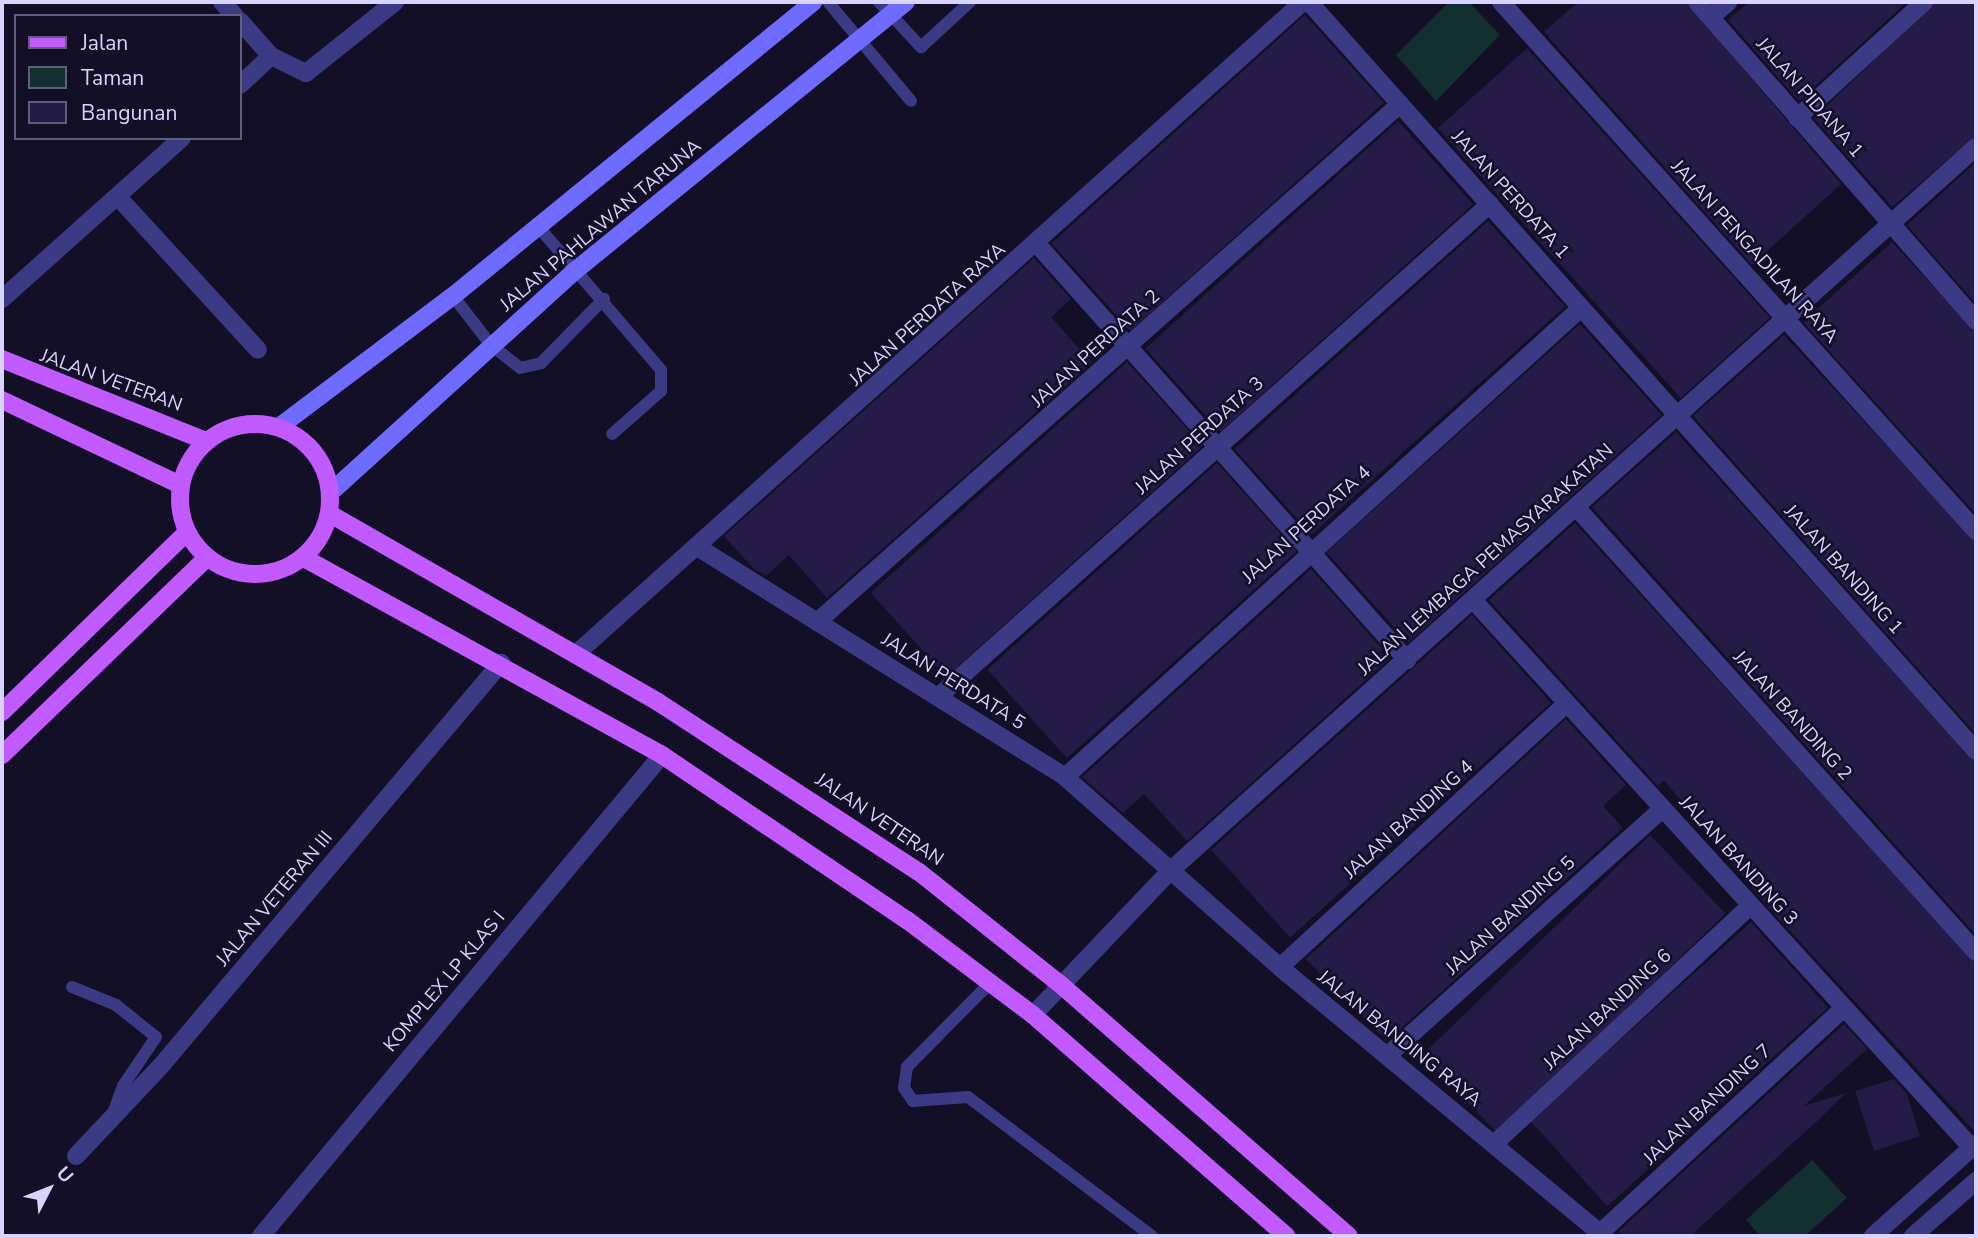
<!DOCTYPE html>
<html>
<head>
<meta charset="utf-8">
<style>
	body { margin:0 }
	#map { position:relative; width:1978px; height:1238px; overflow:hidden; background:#130f26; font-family:"Nunito Sans",sans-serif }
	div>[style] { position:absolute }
	.green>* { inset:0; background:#12302f }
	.building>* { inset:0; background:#241b47; transform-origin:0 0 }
	.service>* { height:12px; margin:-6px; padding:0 6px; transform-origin:6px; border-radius:6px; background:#3d3a85 }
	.minor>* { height:18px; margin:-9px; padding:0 9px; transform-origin:9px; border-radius:9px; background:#3d3a85 }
	.secondary>* { height:18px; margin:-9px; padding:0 9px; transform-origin:9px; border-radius:9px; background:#6f6bff }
	.primary>* { height:18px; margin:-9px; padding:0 9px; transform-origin:9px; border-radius:9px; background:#c25bff }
	.primary>.ring { margin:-9px; padding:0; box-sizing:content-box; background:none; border:18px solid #c25bff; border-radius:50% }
	span { translate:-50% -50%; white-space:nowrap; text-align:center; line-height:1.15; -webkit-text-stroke:5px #130f26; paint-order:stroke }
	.street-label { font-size:19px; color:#d9d4ff }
	.frame { position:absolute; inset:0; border:4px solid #d9d4ff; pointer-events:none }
	.legend { position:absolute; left:14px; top:14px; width:228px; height:126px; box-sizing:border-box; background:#130f26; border:2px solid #625e7d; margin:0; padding:9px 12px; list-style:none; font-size:21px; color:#d9d4ff }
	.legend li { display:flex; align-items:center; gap:14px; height:35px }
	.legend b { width:35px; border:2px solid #625e7d }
	.north { position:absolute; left:14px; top:1154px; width:70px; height:70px; -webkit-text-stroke:5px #130f26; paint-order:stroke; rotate:48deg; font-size:19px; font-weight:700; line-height:28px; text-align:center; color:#d9d4ff }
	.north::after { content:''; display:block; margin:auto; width:24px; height:32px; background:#d9d4ff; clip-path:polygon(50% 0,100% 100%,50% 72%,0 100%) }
</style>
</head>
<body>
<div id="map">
	<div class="green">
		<div style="clip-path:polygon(1449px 2px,1469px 2px,1500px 35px,1436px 101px,1396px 55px)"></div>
		<div style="clip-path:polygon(1812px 1160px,1847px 1198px,1805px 1236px,1760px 1236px,1746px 1220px)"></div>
	</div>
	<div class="building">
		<div style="clip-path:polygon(1578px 2px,1686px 2px,1841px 184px,1752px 265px,1544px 32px)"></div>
		<div style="clip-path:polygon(1749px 2px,1907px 2px,1799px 101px,1728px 20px)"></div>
		<div style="clip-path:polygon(1935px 2px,1976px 2px,1976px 136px,1892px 207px,1814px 118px)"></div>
		<div style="left:1305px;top:15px;width:118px;height:341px;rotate:48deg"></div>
		<div style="left:1527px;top:48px;width:363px;height:120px;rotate:48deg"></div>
		<div style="left:1398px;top:121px;width:112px;height:340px;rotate:48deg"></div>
		<div style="clip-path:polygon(1976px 162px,1976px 304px,1907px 225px)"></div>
		<div style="left:1488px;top:221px;width:115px;height:341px;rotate:48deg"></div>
		<div style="clip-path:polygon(1892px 242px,1976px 332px,1976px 514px,1803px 322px)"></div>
		<div style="clip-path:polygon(1034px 258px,1071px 299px,1051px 317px,1092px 363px,827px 598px,789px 555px,766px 576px,753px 568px,724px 536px)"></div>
		<div style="left:1580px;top:324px;width:122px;height:341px;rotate:48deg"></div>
		<div style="clip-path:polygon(1784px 335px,1976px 542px,1976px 734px,1693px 416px)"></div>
		<div style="left:1127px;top:362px;width:113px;height:345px;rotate:48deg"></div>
		<div style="clip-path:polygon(1676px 432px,1976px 762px,1976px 935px,1592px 507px)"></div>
		<div style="left:1217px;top:463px;width:119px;height:309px;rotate:48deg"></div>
		<div style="clip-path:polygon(1575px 523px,1976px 963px,1976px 1133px,1767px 906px,1664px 780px,1658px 786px,1489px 600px)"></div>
		<div style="clip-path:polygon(1311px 569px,1390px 658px,1187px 841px,1144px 794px,1123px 813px,1082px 777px)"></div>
		<div style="left:1472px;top:615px;width:118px;height:351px;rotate:48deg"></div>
		<div style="clip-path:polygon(1566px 719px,1626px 785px,1603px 806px,1623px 828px,1387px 1041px,1306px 959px)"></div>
		<div style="left:1650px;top:835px;width:109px;height:317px;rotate:46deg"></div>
		<div style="left:1751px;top:922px;width:115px;height:297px;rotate:48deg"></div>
		<div style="clip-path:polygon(1844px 1024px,1867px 1049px,1804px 1106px,1846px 1093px,1814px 1124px,1690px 1236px,1624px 1236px,1619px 1231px)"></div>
		<div style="clip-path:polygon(1894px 1079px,1907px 1094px,1920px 1136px,1874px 1151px,1855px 1091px)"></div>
	</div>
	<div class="service">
		<div style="left:828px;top:2px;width:129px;rotate:50deg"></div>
		<div style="left:879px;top:2px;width:62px;rotate:47deg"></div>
		<div style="left:921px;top:47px;width:67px;rotate:-42.6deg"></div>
		<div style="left:536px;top:224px;width:192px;rotate:49.4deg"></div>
		<div style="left:661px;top:370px;width:21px;rotate:90deg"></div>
		<div style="left:661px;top:391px;width:65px;rotate:138.7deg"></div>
		<div style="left:453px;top:296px;width:62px;rotate:52.2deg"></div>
		<div style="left:491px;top:345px;width:37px;rotate:38deg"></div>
		<div style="left:520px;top:368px;width:22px;rotate:-13deg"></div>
		<div style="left:541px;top:363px;width:90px;rotate:-45.5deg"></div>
		<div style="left:991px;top:982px;width:120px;rotate:134.7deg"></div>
		<div style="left:907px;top:1067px;width:21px;rotate:98deg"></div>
		<div style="left:904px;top:1088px;width:16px;rotate:55deg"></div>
		<div style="left:913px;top:1101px;width:55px;rotate:-4.2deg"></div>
		<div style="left:968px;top:1097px;width:231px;rotate:37.1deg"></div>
		<div style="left:72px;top:987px;width:48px;rotate:22.2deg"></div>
		<div style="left:116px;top:1005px;width:51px;rotate:38.7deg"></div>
		<div style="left:156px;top:1037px;width:59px;rotate:124deg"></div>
		<div style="left:123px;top:1086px;width:33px;rotate:110deg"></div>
	</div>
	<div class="minor">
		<div style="left:222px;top:2px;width:19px;rotate:47deg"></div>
		<div style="left:1309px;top:2px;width:1003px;rotate:48.31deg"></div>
		<div style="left:1501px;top:2px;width:711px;rotate:48.08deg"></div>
		<div style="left:1697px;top:2px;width:424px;rotate:48.8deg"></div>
		<div style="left:1711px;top:17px;width:23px;rotate:-41deg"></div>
		<div style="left:240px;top:21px;width:47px;rotate:48.5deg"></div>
		<div style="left:271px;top:56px;width:39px;rotate:26deg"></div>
		<div style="left:306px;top:73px;width:114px;rotate:-38.6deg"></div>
		<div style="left:240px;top:85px;width:42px;rotate:-43.1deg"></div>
		<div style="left:1797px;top:118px;width:172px;rotate:-42.4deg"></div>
		<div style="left:118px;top:197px;width:207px;rotate:47.5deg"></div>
		<div style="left:1037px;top:244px;width:557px;rotate:48.35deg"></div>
		<div style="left:2px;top:299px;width:241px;rotate:-41.8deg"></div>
		<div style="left:1576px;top:507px;width:598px;rotate:48.05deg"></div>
		<div style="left:699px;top:548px;width:432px;rotate:32deg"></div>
		<div style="left:1065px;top:777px;width:298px;rotate:41.5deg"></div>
		<div style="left:1288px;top:974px;width:410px;rotate:39.7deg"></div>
		<div style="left:1474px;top:601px;width:740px;rotate:47.68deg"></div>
		<div style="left:817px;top:622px;width:780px;rotate:-41.62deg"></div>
		<div style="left:576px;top:654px;width:977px;rotate:-41.89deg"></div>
		<div style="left:938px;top:697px;width:740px;rotate:-41.77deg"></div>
		<div style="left:1065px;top:777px;width:697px;rotate:-42.27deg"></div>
		<div style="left:1280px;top:967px;width:389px;rotate:-42.6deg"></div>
		<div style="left:1033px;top:1015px;width:199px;rotate:-46.4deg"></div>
		<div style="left:1170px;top:871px;width:1083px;rotate:-41.93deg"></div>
		<div style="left:1388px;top:1055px;width:368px;rotate:-41.9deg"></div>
		<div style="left:1494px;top:1144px;width:350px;rotate:-42.9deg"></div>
		<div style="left:76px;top:1156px;width:122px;rotate:-46.7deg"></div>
		<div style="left:160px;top:1067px;width:529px;rotate:-49.83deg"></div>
		<div style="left:1600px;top:1233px;width:332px;rotate:-42.7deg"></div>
		<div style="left:261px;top:1236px;width:626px;rotate:-50.18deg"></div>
		<div style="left:1873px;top:1236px;width:138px;rotate:-41.8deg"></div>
		<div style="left:1913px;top:1236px;width:84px;rotate:-41.1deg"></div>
	</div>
	<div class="secondary">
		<div style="left:279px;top:427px;width:218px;rotate:-37deg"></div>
		<div style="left:453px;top:296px;width:465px;rotate:-39.2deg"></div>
		<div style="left:331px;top:492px;width:331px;rotate:-42.2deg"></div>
		<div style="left:576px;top:270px;width:425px;rotate:-39.1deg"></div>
	</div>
	<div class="primary">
		<div style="left:2px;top:359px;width:220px;rotate:21.9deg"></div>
		<div style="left:2px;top:400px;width:195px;rotate:25.5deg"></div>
		<div class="ring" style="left:180px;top:424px;width:132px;height:132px"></div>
		<div style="left:330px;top:514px;width:378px;rotate:29.8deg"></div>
		<div style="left:658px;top:702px;width:311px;rotate:33.1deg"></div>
		<div style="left:919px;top:872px;width:180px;rotate:38.5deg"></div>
		<div style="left:1060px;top:984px;width:383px;rotate:41.1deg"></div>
		<div style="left:304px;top:558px;width:409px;rotate:28.8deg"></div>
		<div style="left:662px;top:755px;width:295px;rotate:34deg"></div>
		<div style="left:907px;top:920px;width:158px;rotate:37deg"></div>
		<div style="left:1033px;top:1015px;width:336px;rotate:41.1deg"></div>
		<div style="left:2px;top:712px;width:258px;rotate:-44.2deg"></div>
		<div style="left:2px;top:755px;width:284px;rotate:-43.9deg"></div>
	</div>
	<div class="street-label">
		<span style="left:1809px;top:98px;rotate:49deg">JALAN PIDANA 1</span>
		<span style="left:1510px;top:195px;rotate:48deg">JALAN PERDATA 1</span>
		<span style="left:601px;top:226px;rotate:-40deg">JALAN PAHLAWAN TARUNA</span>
		<span style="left:1754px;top:252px;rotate:48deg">JALAN PENGADILAN RAYA</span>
		<span style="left:928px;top:315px;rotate:-42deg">JALAN PERDATA RAYA</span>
		<span style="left:1096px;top:349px;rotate:-42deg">JALAN PERDATA 2</span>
		<span style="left:111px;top:381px;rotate:20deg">JALAN VETERAN</span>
		<span style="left:1200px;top:436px;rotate:-42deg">JALAN PERDATA 3</span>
		<span style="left:1307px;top:525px;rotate:-42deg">JALAN PERDATA 4</span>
		<span style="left:1486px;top:560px;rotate:-42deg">JALAN LEMBAGA PEMASYARAKATAN</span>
		<span style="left:1843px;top:570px;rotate:48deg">JALAN BANDING 1</span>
		<span style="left:953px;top:682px;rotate:32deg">JALAN PERDATA 5</span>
		<span style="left:1792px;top:716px;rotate:48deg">JALAN BANDING 2</span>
		<span style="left:879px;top:820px;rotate:34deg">JALAN VETERAN</span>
		<span style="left:1409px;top:820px;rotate:-42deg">JALAN BANDING 4</span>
		<span style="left:1738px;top:861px;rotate:48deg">JALAN BANDING 3</span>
		<span style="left:275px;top:899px;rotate:-50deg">JALAN VETERAN III</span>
		<span style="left:1511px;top:916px;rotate:-42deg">JALAN BANDING 5</span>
		<span style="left:445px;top:982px;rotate:-50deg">KOMPLEX LP KLAS I</span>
		<span style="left:1608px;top:1010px;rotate:-43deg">JALAN BANDING 6</span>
		<span style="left:1399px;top:1039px;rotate:39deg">JALAN BANDING RAYA</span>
		<span style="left:1708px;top:1105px;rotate:-43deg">JALAN BANDING 7</span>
	</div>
	<div class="frame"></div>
	<ul class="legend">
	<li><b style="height:9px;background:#c25bff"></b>Jalan</li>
	<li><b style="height:19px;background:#12302f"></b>Taman</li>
	<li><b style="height:19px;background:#241b47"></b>Bangunan</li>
	</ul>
	<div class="north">U</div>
</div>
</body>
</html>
